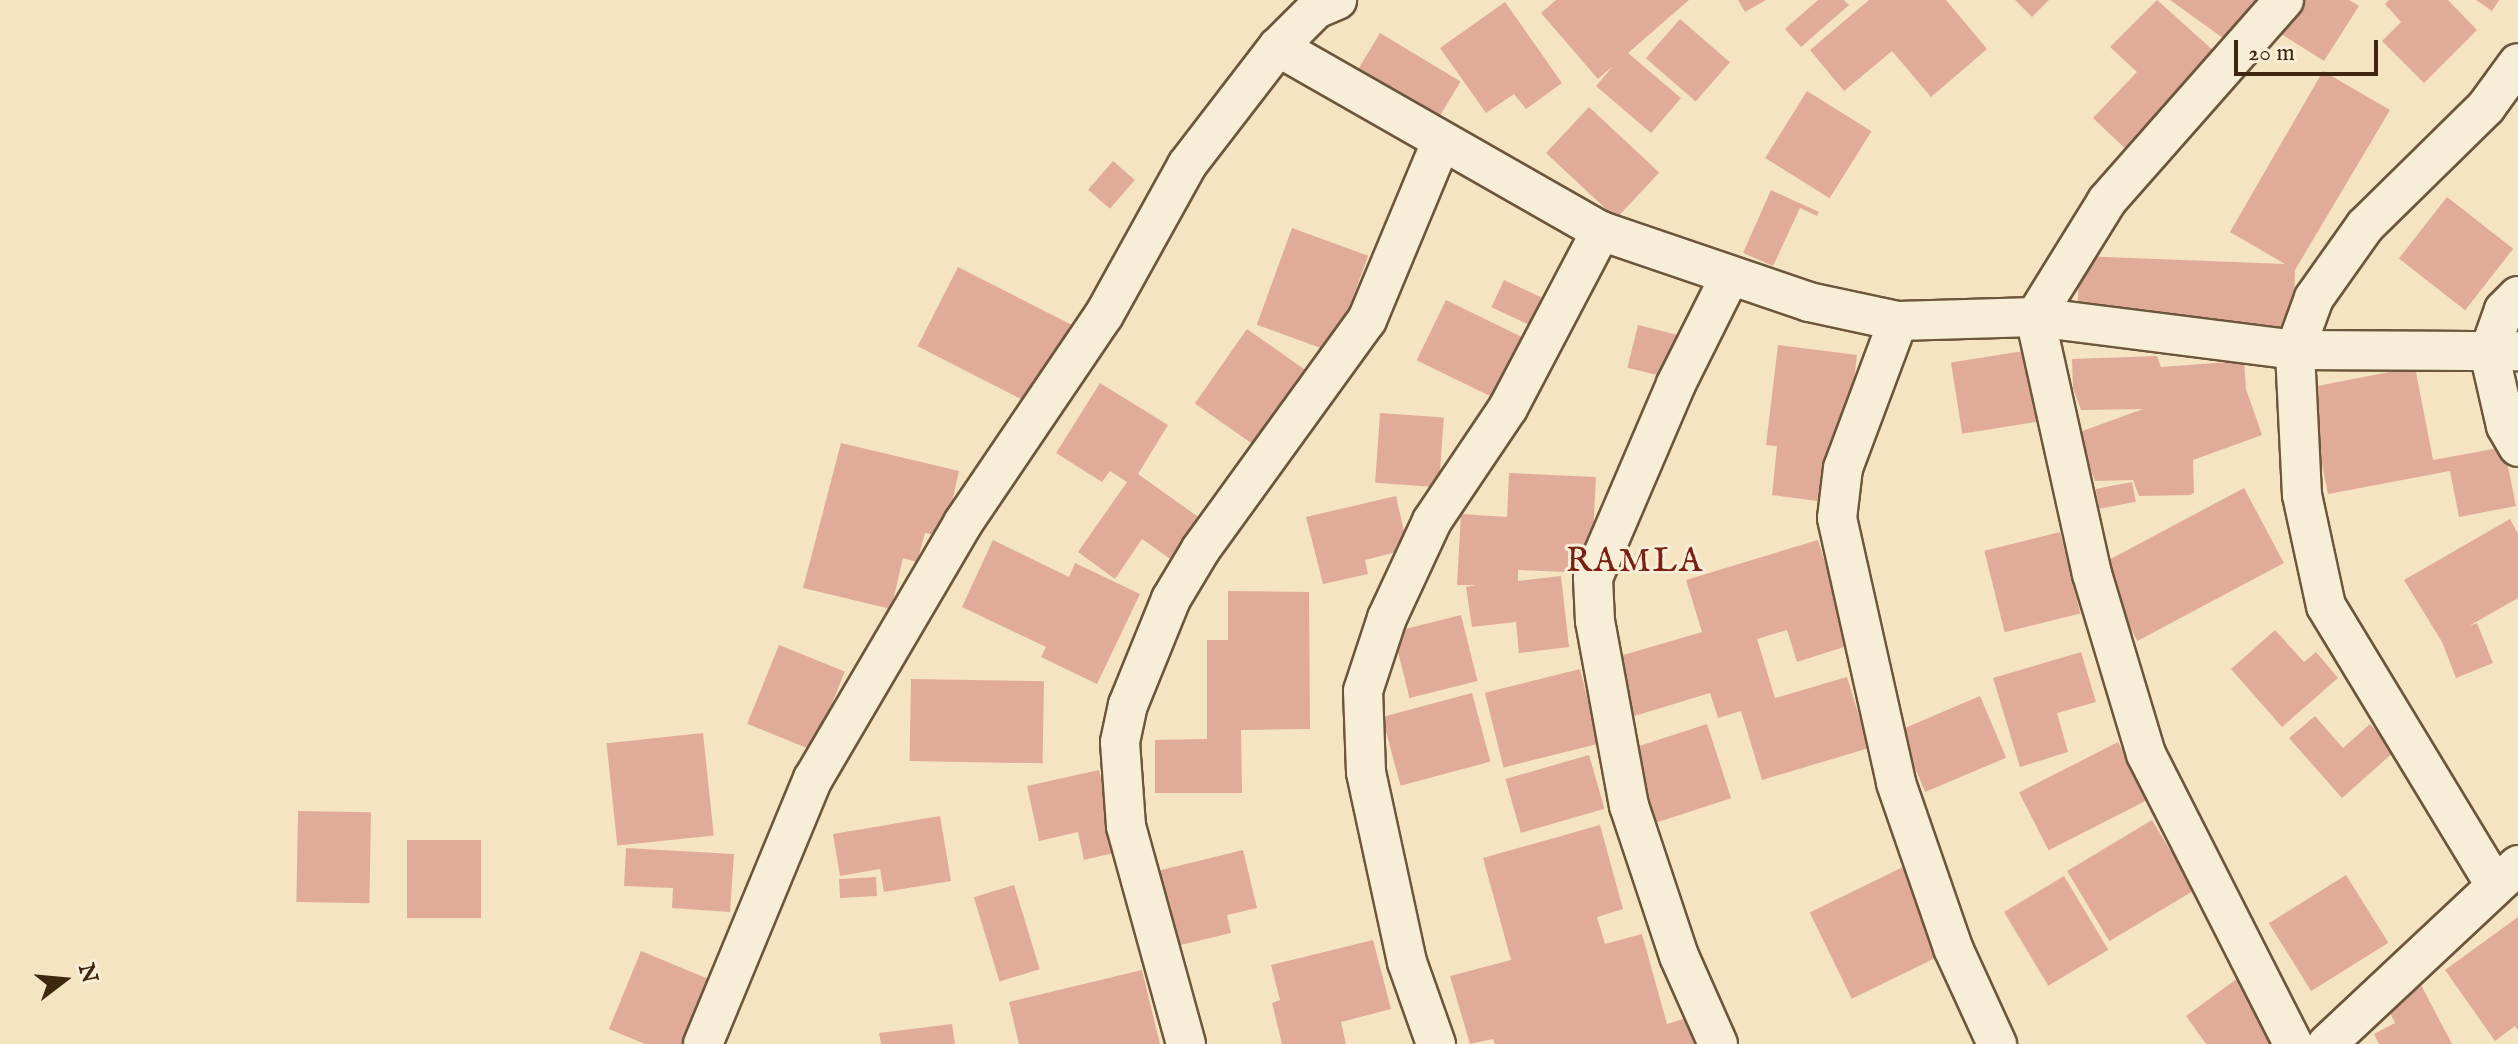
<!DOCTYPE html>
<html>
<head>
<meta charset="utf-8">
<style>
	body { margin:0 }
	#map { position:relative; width:2518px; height:1044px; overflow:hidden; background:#f5e4c1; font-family:"IM FELL English",serif }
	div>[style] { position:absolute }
	.building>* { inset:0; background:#e0ac99; transform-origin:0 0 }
	.roads { filter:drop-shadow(2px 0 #6c563c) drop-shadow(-2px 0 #6c563c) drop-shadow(0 2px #6c563c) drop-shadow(0 -2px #6c563c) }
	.street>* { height:38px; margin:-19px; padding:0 19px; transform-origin:19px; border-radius:19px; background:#f8edd7 }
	span { translate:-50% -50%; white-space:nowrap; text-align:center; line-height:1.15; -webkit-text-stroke:6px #f8edd7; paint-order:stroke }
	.quarter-label { font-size:34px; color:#7a1f14; letter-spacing:2px }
	.north { position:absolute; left:24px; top:940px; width:80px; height:80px; -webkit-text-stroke:6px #f8edd7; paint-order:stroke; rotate:74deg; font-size:22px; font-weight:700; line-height:32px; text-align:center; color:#3e260f }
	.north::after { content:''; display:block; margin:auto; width:28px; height:36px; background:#3e260f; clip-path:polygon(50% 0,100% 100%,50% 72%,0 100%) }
	.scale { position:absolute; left:2234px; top:40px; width:144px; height:36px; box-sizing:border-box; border:4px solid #3e260f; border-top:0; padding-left:10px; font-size:24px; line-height:28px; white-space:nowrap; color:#3e260f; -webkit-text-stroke:6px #f8edd7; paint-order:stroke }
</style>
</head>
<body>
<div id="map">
	<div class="building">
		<div style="clip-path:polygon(1556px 0,1689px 0,1628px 53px,1681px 98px,1651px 133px,1596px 86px,1613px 66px,1598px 79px,1541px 13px)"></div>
		<div style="clip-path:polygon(1738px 0,1766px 0,1745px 12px)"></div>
		<div style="clip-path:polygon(1818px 0,1844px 0,1849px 5px,1801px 47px,1785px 29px)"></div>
		<div style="clip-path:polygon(1869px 0,1946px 0,1987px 49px,1931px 97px,1892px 51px,1844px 91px,1810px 50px)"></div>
		<div style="clip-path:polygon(2015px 0,2049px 0,2032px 17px)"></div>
		<div style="clip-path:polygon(2157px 0,2225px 61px,2133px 156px,2093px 118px,2137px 72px,2110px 47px)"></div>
		<div style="clip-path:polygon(2170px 0,2262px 0,2230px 43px)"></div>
		<div style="clip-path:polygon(2298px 0,2349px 0,2359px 6px,2324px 61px,2278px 32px)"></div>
		<div style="clip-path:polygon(2389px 0,2448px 0,2477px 30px,2424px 83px,2382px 41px,2401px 22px,2385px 4px)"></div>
		<div style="clip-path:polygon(2476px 0,2499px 0,2492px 11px)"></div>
		<div style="clip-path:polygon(1505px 2px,1562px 83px,1526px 109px,1514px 94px,1486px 113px,1440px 48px)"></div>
		<div style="left:1680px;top:19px;width:66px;height:52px;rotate:41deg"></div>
		<div style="left:1380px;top:33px;width:94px;height:60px;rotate:31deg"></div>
		<div style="clip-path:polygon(2323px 71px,2390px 110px,2295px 270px,2293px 337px,2077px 317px,2080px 256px,2285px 264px,2230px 232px)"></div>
		<div style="left:1807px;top:91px;width:76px;height:79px;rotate:32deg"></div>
		<div style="left:1589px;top:107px;width:96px;height:63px;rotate:43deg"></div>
		<div style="left:1113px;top:161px;width:29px;height:38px;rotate:41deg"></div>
		<div style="clip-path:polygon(1771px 190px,1819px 212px,1817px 216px,1800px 208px,1773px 266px,1743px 253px)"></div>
		<div style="left:2447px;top:197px;width:84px;height:78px;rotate:38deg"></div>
		<div style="left:1292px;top:228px;width:81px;height:103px;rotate:20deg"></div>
		<div style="left:958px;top:267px;width:134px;height:89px;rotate:27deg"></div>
		<div style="left:1504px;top:280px;width:44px;height:30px;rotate:25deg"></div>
		<div style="left:1446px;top:300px;width:85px;height:67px;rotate:26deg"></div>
		<div style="left:1638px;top:325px;width:40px;height:44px;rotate:14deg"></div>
		<div style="left:1247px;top:329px;width:70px;height:91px;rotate:35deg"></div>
		<div style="clip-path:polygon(1778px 345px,1857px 355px,1846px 448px,1832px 503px,1772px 495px,1777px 446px,1766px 445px)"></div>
		<div style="left:2030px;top:350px;width:72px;height:80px;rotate:81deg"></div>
		<div style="clip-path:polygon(2157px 356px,2161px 367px,2244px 361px,2246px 389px,2262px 435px,2193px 460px,2194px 493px,2190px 495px,2139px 496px,2133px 480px,2095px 481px,2077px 433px,2143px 409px,2081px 410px,2073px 388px,2072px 359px)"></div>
		<div style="clip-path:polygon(2415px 367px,2433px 460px,2504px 447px,2516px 506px,2459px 517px,2450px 471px,2328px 494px,2307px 388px)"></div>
		<div style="clip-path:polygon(1100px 383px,1168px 425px,1138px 474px,1204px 521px,1176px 563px,1142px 539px,1115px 579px,1078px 552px,1127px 482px,1110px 471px,1102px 482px,1056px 453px)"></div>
		<div style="left:1380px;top:413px;width:64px;height:70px;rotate:4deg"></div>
		<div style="clip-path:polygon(841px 443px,959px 471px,944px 537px,925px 533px,917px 562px,903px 558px,891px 609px,803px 588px)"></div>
		<div style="clip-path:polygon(1509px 473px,1596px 477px,1591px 573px,1518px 570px,1518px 581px,1561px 576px,1569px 647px,1519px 653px,1516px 622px,1472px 627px,1466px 587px,1476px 585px,1457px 585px,1461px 514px,1507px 517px)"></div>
		<div style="left:2132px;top:482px;width:20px;height:37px;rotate:79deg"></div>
		<div style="left:2244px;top:488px;width:85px;height:166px;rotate:62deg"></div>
		<div style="clip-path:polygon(1396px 496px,1408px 549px,1365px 560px,1368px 574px,1323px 584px,1306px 517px)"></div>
		<div style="clip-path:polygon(2510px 519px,2518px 534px,2518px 598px,2469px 626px,2477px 623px,2493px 663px,2456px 678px,2442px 642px,2404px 580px)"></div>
		<div style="left:2060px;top:532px;width:84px;height:78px;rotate:76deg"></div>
		<div style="clip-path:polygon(993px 540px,1069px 577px,1075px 563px,1140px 594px,1097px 684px,1041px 657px,1046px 647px,962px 607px)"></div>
		<div style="clip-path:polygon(1818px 540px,1850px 645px,1797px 662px,1787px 630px,1757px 639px,1775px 698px,1847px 677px,1869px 748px,1762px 780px,1741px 711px,1718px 718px,1710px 693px,1631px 717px,1613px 658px,1702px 632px,1686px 580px)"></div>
		<div style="clip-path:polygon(1228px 591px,1309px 592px,1310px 729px,1241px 730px,1242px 793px,1155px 793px,1155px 740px,1207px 739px,1207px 640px,1228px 640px)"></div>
		<div style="left:1461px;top:615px;width:68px;height:70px;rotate:76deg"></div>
		<div style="clip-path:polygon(2275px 630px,2304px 662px,2316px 652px,2338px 678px,2282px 727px,2231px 669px)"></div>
		<div style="left:779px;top:645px;width:71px;height:85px;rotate:22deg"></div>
		<div style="clip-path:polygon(2081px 652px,2096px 702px,2057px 713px,2068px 752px,2020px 767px,1993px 678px)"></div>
		<div style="left:1580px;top:669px;width:77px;height:98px;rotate:76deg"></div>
		<div style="left:911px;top:679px;width:133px;height:82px;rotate:1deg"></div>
		<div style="left:1472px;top:693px;width:71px;height:93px;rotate:75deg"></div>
		<div style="left:1980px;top:696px;width:67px;height:88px;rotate:67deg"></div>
		<div style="clip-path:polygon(2315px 716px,2343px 748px,2370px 724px,2395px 751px,2342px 798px,2289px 738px)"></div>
		<div style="left:1707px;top:724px;width:78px;height:89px;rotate:72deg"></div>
		<div style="left:703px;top:733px;width:103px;height:97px;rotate:84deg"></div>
		<div style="left:2118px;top:742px;width:65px;height:111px;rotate:63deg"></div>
		<div style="left:1589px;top:755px;width:56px;height:87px;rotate:74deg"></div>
		<div style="clip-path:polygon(1099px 770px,1118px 852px,1084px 860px,1078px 832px,1039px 841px,1027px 786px)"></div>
		<div style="left:298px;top:811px;width:73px;height:91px;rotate:1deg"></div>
		<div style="clip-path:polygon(940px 816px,951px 881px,884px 892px,880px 869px,840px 876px,833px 834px)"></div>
		<div style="left:2152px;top:820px;width:82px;height:99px;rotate:59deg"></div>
		<div style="clip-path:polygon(1600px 825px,1623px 909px,1597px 917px,1605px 944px,1642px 934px,1667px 1024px,1693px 1016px,1700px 1044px,1495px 1044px,1493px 1039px,1470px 1044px,1450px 976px,1511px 960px,1483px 858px)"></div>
		<div style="left:407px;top:840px;width:74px;height:78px"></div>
		<div style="clip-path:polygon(626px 848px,734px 854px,730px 912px,672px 908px,673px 888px,624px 886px)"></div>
		<div style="clip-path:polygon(1243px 850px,1257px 908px,1227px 915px,1231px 933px,1172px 947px,1153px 872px)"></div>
		<div style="left:1905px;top:866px;width:96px;height:106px;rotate:64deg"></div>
		<div style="left:2346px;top:875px;width:80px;height:91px;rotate:58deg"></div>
		<div style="left:2064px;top:876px;width:86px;height:70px;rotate:59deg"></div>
		<div style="left:876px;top:877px;width:19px;height:37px;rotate:87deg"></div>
		<div style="left:1014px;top:885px;width:88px;height:42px;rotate:73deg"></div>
		<div style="clip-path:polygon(2518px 917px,2518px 1030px,2515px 1026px,2495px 1041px,2445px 970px)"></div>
		<div style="clip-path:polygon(1373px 940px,1391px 1009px,1341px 1022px,1346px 1044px,1282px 1044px,1272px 1003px,1280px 1000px,1271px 965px)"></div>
		<div style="clip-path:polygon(641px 951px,711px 980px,684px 1044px,645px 1044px,609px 1029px)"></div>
		<div style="clip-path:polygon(1142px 970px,1160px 1044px,1019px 1044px,1009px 1002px)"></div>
		<div style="clip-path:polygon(2242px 975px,2289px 1044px,2206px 1044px,2186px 1016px)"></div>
		<div style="clip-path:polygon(2421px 985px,2452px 1044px,2379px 1044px,2374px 1034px,2395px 1023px,2385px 1003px)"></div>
		<div style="clip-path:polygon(952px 1024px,955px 1044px,881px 1044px,879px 1033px)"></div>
	</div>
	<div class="roads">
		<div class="street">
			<div style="left:2284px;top:0;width:268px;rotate:131.4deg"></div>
			<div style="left:2107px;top:201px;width:137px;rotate:121.8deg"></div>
			<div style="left:2035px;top:317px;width:263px;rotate:77.5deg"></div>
			<div style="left:2092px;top:574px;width:188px;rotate:73.3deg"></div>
			<div style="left:2146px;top:754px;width:325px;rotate:63.1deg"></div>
			<div style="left:1278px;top:47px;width:372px;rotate:29.7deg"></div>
			<div style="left:1601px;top:231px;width:220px;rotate:18.8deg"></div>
			<div style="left:1809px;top:302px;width:91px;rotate:12.1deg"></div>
			<div style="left:1898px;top:321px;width:137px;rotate:-1.7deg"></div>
			<div style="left:2035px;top:317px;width:262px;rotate:7.2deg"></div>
			<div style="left:2295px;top:350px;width:223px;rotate:0.3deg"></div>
			<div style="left:2518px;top:296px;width:20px;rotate:135deg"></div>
			<div style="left:2504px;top:310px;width:45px;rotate:109.7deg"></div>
			<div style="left:2489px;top:352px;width:76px;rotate:77.1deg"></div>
			<div style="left:2506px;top:426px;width:24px;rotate:60deg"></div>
			<div style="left:1898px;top:321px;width:157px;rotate:110.5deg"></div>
			<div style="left:1843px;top:468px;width:50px;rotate:96.8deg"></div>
			<div style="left:1837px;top:518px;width:271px;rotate:77.4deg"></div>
			<div style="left:1896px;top:783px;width:175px;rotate:70.9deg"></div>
			<div style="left:1953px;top:948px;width:106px;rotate:65.4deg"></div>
			<div style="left:2495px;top:885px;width:326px;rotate:-121.2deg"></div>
			<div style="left:2326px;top:606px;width:114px;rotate:-102.2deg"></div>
			<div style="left:2302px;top:495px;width:145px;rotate:-92.8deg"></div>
			<div style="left:2295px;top:350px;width:55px;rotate:-69.9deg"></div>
			<div style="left:2314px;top:298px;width:88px;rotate:-54.7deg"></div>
			<div style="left:2365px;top:226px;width:170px;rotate:-44.5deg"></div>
			<div style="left:2486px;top:107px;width:54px;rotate:-54deg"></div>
			<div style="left:703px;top:1044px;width:287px;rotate:-67.5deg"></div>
			<div style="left:813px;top:779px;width:297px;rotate:-59.6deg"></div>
			<div style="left:963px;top:523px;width:251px;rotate:-55.9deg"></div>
			<div style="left:1104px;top:315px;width:171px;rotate:-61deg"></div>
			<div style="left:1187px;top:165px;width:149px;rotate:-52.4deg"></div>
			<div style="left:1278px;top:47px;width:54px;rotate:-45deg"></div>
			<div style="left:1316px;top:9px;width:23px;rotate:-23deg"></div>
			<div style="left:1186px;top:1044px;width:226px;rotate:-105.4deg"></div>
			<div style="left:1126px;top:826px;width:84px;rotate:-94.1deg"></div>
			<div style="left:1120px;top:742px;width:38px;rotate:-78deg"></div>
			<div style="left:1128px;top:705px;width:114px;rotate:-67.9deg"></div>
			<div style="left:1171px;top:599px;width:58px;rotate:-59deg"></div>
			<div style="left:1201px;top:549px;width:283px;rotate:-54.1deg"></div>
			<div style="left:1367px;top:320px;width:193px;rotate:-67.4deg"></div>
			<div style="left:1436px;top:1044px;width:87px;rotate:-109.5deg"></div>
			<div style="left:1407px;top:962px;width:194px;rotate:-102.2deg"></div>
			<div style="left:1366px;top:772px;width:81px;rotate:-92.1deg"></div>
			<div style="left:1363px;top:691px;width:77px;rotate:-71.8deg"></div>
			<div style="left:1387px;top:618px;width:107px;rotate:-65.1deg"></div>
			<div style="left:1432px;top:521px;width:136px;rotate:-56.1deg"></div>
			<div style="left:1508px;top:408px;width:200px;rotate:-62.3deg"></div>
			<div style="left:1718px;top:1044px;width:96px;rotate:-113.9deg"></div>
			<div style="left:1679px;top:956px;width:158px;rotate:-108.4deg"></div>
			<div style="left:1629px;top:806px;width:188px;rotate:-100.4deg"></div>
			<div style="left:1595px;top:621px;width:43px;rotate:-92.7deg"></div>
			<div style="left:1593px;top:578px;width:211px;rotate:-66.8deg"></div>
			<div style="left:1676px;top:384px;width:121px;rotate:-63.4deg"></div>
			<div style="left:2327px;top:1044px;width:262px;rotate:-43.1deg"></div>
		</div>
	</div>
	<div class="quarter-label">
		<span style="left:1635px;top:562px">RAMLA</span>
	</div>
	<div class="north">N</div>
	<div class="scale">20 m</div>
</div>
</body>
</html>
